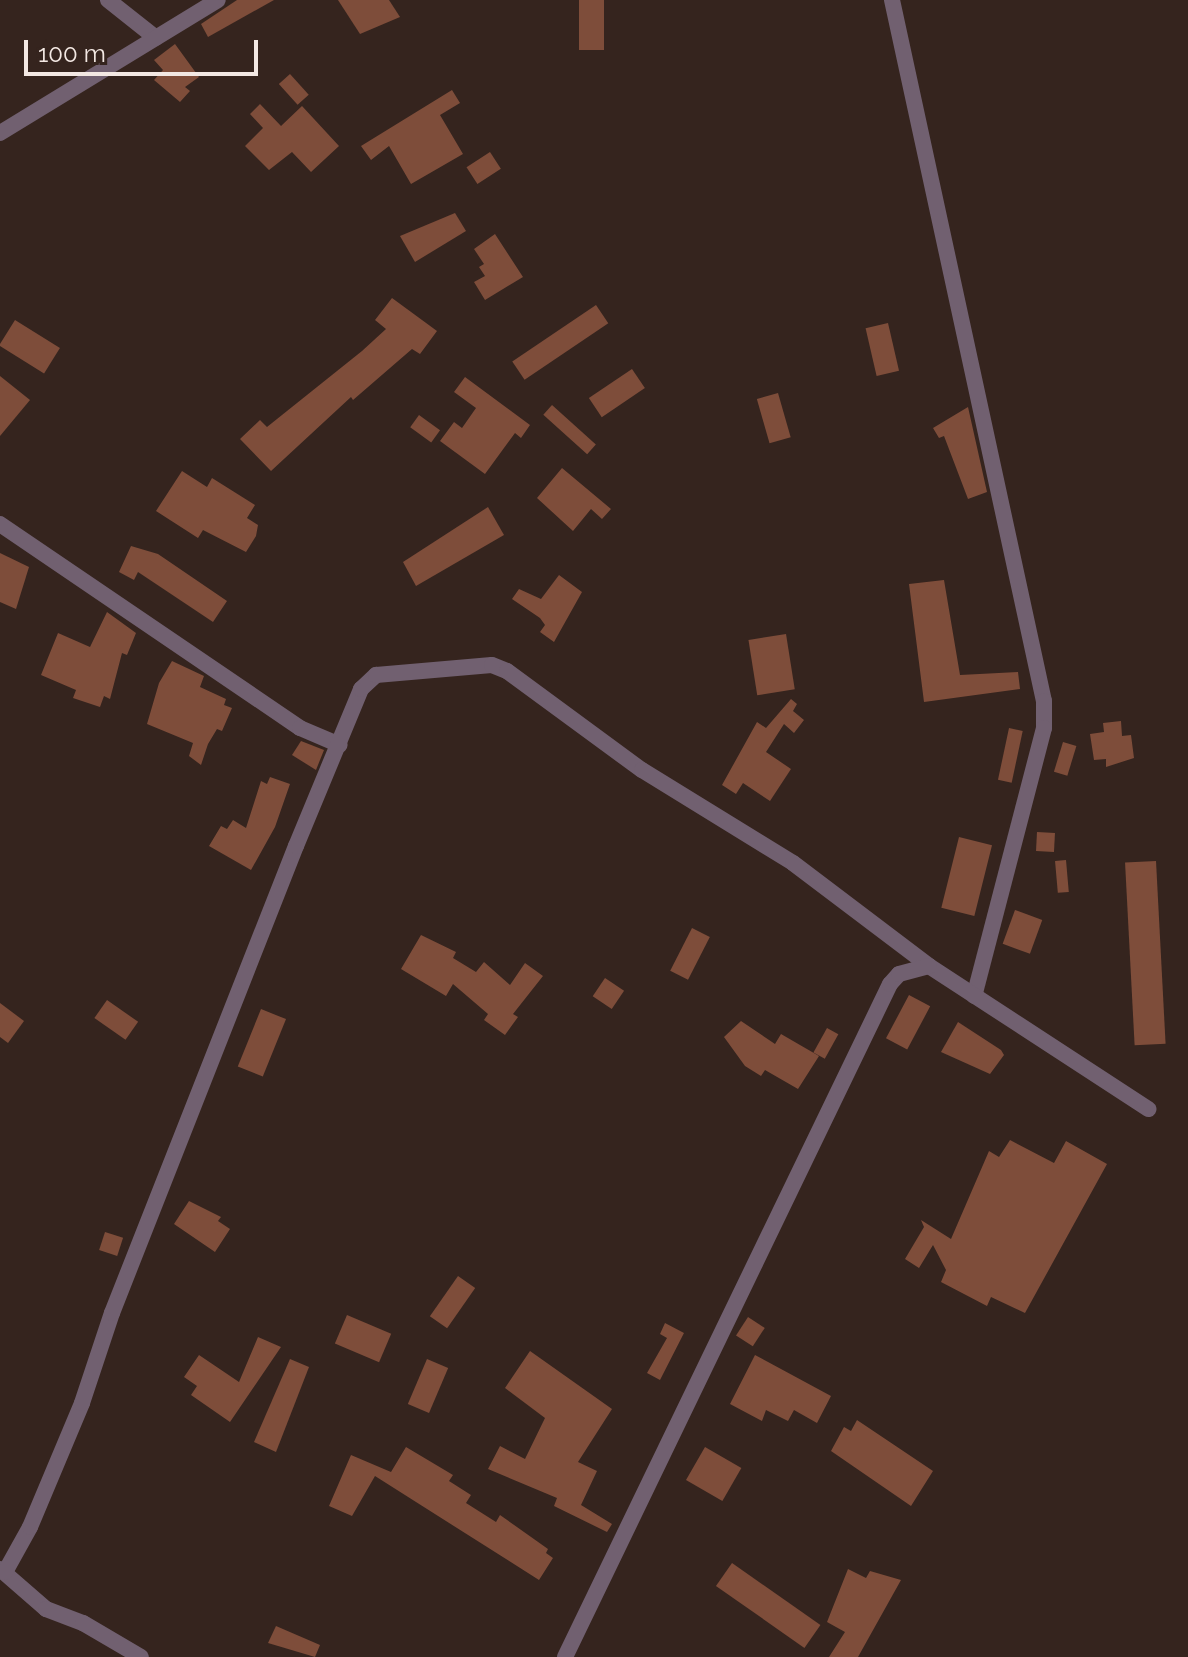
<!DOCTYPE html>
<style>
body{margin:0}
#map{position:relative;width:1188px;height:1657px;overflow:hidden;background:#35241e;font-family:Raleway,sans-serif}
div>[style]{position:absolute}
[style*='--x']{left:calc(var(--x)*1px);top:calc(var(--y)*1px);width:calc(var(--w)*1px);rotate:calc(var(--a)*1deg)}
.building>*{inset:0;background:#7e4d3a;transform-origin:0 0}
.minor>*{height:16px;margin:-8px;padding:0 8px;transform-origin:8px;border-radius:8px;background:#716070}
span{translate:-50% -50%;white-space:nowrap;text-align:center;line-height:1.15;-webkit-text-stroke:6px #35241e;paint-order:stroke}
.scale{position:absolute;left:24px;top:40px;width:234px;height:36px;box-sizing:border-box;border:4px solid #f3e8e3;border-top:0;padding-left:10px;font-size:24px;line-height:28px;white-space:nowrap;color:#f3e8e3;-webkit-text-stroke:6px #35241e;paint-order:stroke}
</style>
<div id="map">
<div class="building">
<i style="clip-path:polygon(237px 0,274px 0,208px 37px,201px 24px)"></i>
<i style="clip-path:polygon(338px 0,389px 0,400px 17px,360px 34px)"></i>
<i style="left:579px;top:0;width:25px;height:50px"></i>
<i style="clip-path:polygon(175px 44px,199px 77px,185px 87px,190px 91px,180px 102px,154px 80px,163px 70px,154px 60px)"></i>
<i style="left:290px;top:74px;width:28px;height:15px;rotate:48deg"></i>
<i style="clip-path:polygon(452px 90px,460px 103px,440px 115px,463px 154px,411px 184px,389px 146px,371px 160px,361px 146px)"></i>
<i style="clip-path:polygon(260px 104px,281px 126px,302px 106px,339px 146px,311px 172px,292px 152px,269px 170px,245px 146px,263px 128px,250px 114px)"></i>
<i style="left:490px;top:152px;width:20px;height:28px;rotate:57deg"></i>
<i style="clip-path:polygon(455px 213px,466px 231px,415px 262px,400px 236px)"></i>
<i style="clip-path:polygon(495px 234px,523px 277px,485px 300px,474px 282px,485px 276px,479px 267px,484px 264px,474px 249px)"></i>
<i style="clip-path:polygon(392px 298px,437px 331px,420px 354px,412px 349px,353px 400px,351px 397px,271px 471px,240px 439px,260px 420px,267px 427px,362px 351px,386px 329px,375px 320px)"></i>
<i style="left:596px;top:305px;width:22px;height:101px;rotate:56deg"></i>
<i style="left:15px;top:320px;width:53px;height:30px;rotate:32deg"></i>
<i style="left:888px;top:323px;width:49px;height:23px;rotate:77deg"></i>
<i style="left:632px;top:369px;width:23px;height:52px;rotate:56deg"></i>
<i style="clip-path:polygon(0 376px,30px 400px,0 436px)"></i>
<i style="clip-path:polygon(465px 377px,530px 425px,521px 438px,515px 433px,485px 474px,440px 441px,454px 422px,462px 428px,476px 408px,454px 392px)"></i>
<i style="left:778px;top:393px;width:46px;height:22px;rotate:74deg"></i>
<i style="left:552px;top:405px;width:59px;height:13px;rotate:42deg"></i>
<i style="clip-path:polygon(968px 407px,987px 492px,968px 499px,944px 436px,939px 438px,933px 428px)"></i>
<i style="left:419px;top:415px;width:26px;height:15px;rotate:36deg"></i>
<i style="clip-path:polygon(562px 468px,611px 509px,602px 519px,591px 509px,573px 531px,537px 498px)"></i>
<i style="clip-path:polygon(182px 471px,207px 487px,212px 478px,255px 505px,247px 518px,258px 525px,256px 536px,246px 552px,203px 530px,198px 538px,156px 511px)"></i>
<i style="clip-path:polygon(488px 507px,504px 535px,416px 586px,403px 562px)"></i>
<i style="clip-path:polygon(131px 546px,158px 554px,227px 601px,213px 622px,138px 572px,134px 580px,119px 572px)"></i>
<i style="clip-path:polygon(0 553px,29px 567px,16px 609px,0 602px)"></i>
<i style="clip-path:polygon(559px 575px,582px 592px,554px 642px,540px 632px,545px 625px,540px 618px,512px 599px,519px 589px,541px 599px)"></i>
<i style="clip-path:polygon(944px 580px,960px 675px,1018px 672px,1020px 689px,924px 702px,909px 584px)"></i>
<i style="clip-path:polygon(107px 612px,136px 633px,127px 655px,122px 653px,110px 699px,104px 696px,100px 707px,73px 698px,76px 690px,41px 675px,58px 633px,90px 647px)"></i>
<i style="left:786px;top:634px;width:56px;height:38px;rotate:81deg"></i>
<i style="clip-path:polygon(172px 661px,204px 676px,200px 687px,226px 699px,224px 705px,232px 708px,222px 731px,217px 729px,208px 744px,201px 765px,189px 756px,193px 743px,147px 724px,159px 683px)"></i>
<i style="clip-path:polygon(791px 699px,797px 704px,793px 711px,804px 720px,794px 733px,784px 724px,766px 752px,791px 769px,770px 801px,743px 783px,736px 794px,722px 785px,757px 722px,766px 728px)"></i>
<i style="clip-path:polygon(1121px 721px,1122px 736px,1131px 735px,1134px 758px,1106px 767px,1106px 759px,1094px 760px,1090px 734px,1104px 732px,1103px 723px)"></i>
<i style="left:1009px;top:728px;width:14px;height:53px;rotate:12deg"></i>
<i style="clip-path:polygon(301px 741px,324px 750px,316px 770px,292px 755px)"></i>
<i style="left:1063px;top:742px;width:14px;height:31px;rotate:17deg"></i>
<i style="clip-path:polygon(270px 777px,290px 784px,275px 827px,251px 870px,209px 846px,221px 826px,227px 829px,233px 820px,246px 828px,261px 781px,267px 784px)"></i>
<i style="left:1037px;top:832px;width:18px;height:19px;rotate:3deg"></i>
<i style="left:959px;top:837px;width:34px;height:73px;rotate:14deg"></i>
<i style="left:1066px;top:860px;width:32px;height:11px;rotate:85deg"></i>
<i style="left:1156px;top:861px;width:183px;height:31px;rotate:87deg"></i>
<i style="left:1015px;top:910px;width:29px;height:36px;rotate:20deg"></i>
<i style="left:692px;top:928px;width:20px;height:48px;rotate:27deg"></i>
<i style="clip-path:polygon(421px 935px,456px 952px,453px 958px,476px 972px,484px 962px,510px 985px,525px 963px,543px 976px,513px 1014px,518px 1017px,505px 1035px,484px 1020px,488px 1014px,453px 984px,446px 996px,401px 969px)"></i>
<i style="left:605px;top:978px;width:23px;height:22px;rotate:34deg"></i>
<i style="left:909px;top:995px;width:24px;height:49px;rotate:28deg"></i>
<i style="left:107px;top:1000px;width:38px;height:22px;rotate:35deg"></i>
<i style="clip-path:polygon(0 1003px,24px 1021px,8px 1043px,0 1037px)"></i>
<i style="left:261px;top:1009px;width:27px;height:62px;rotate:22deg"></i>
<i style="clip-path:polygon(741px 1021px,775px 1044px,781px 1034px,819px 1056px,798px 1089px,765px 1070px,761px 1076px,745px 1066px,724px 1037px)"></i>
<i style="clip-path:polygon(958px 1022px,1001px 1050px,1004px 1055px,990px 1074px,941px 1052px)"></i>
<i style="left:827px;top:1028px;width:13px;height:28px;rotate:29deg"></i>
<i style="clip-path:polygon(1010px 1140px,1054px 1163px,1066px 1141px,1107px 1164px,1025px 1313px,991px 1297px,987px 1306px,941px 1282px,946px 1270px,933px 1245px,919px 1268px,905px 1259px,924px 1227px,921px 1220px,951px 1239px,989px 1151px,999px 1157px)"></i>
<i style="clip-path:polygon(189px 1201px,221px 1217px,218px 1221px,230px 1229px,215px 1252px,174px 1224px)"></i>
<i style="left:105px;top:1232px;width:19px;height:19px;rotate:18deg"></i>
<i style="left:458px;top:1276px;width:21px;height:49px;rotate:35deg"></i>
<i style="left:347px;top:1315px;width:48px;height:31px;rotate:23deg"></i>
<i style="left:748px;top:1317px;width:20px;height:22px;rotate:33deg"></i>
<i style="clip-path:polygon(665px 1323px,684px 1333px,660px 1380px,647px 1373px,667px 1338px,660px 1334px)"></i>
<i style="clip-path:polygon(258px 1337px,281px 1347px,230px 1422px,191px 1395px,197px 1386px,184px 1377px,199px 1355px,239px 1382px)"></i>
<i style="clip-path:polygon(530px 1351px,612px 1409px,578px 1462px,597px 1471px,581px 1505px,612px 1524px,607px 1532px,554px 1506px,557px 1498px,488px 1469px,500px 1446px,525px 1459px,545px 1418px,505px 1388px)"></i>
<i style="clip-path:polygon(755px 1355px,831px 1396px,817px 1423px,794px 1410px,788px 1421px,766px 1410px,762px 1421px,730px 1404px)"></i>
<i style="clip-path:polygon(290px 1359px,309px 1367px,276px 1452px,254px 1442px)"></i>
<i style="left:427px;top:1359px;width:23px;height:49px;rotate:23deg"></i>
<i style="clip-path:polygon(857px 1420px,933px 1471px,911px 1506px,831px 1451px,844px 1427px,851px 1431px)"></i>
<i style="clip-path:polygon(406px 1447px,453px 1475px,449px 1481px,471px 1495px,466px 1503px,496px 1522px,500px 1515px,548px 1549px,546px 1553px,553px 1558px,539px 1580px,375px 1476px,352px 1516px,329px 1506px,351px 1455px,391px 1472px)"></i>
<i style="left:705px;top:1447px;width:42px;height:38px;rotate:30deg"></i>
<i style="left:732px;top:1563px;width:108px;height:28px;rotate:35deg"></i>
<i style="clip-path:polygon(848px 1569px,866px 1578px,870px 1571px,901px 1580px,858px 1657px,829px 1657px,845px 1632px,827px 1622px)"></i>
<i style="clip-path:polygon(276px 1626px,320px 1645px,315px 1657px,268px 1643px)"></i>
</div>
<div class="minor">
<i style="--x:108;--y:0;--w:61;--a:38.4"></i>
<i style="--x:892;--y:0;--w:717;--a:77.77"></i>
<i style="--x:1044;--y:701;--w:27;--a:90"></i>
<i style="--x:1044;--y:728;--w:277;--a:104.6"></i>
<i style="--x:0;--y:133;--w:255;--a:-31.4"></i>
<i style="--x:0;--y:524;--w:363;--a:34.2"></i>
<i style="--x:300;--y:728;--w:43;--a:23"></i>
<i style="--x:0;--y:1569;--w:61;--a:41"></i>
<i style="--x:46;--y:1609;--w:40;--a:21"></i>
<i style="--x:83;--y:1623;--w:67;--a:30.4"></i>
<i style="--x:5;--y:1572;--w:51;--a:-60.9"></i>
<i style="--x:30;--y:1527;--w:134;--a:-67.2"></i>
<i style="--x:82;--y:1403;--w:95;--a:-71.6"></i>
<i style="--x:112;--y:1313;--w:502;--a:-68.5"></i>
<i style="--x:296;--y:846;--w:170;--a:-67.5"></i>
<i style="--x:361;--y:689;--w:21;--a:-43"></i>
<i style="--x:376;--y:675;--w:116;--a:-4.9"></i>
<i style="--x:492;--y:665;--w:16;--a:22"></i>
<i style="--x:507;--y:671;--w:167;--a:36.3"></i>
<i style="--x:642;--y:770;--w:177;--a:31.6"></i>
<i style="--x:793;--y:863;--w:171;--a:37.1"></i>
<i style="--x:929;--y:966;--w:262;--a:33.1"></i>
<i style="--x:565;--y:1657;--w:747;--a:-64.22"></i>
<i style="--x:890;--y:984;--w:13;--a:-48"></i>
<i style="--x:899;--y:974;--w:31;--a:-15"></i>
</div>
<div class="scale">100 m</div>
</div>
